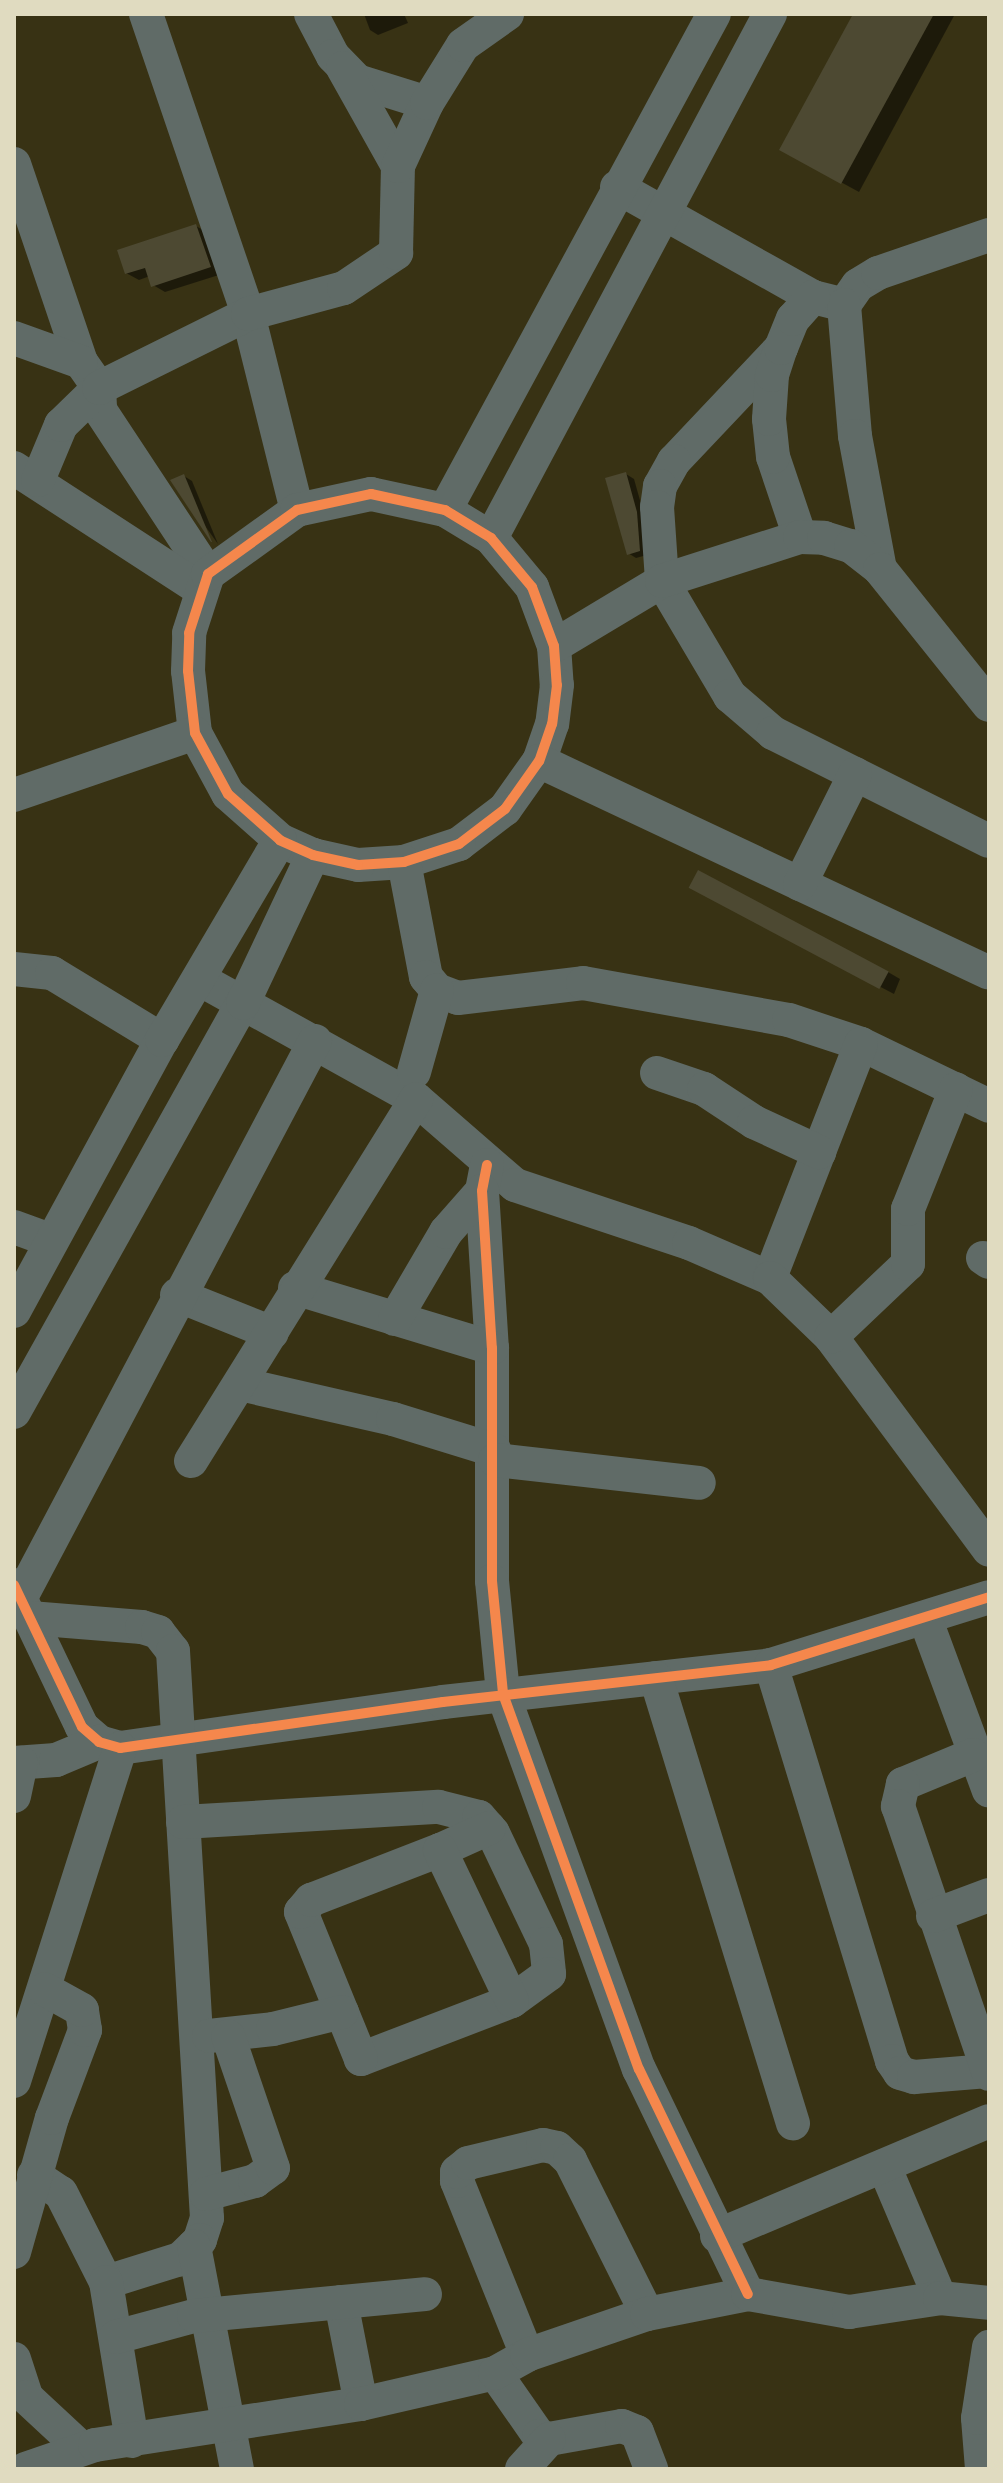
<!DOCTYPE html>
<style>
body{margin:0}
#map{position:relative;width:1003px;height:2483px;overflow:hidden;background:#383214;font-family:"Crimson Pro",serif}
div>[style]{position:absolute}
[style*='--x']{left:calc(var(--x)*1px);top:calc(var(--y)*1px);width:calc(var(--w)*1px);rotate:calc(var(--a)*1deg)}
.shadow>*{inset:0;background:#0007}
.building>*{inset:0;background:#4d4932;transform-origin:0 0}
.minor>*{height:34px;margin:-17px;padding:0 17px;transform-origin:17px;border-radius:17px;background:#606b67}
.cycleway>*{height:10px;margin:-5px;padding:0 5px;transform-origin:5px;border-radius:5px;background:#f5874c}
span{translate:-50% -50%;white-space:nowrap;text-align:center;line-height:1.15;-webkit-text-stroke:8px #28240f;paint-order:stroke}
.frame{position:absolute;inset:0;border:16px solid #e0dbc0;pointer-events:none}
</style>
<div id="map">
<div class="shadow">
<i style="clip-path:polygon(364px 14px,404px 14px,408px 23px,378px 35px,370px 30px)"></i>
<i style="clip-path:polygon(855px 14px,955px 14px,859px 192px,782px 150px)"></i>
<i style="clip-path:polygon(196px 226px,208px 233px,222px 274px,165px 292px,153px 285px,150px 276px,139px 280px,126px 273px)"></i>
<i style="clip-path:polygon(626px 474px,634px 479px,645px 518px,647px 555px,636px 558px,628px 553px)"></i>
<i style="clip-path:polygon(184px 476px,192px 481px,218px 544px,173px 481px)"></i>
<i style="clip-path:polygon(705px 895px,888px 972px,900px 979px,894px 994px)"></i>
</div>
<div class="building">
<i style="clip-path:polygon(853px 14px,934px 14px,841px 184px,779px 150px)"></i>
<i style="clip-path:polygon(196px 224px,211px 267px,151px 287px,145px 268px,125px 274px,117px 250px)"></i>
<i style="clip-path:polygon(626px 472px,637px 512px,640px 551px,627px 555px,605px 478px)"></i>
<i style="clip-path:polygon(184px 474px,212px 542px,211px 542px,170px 480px)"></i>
<i style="left:698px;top:870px;width:216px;height:20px;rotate:28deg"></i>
</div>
<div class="minor">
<i style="--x:146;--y:14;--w:317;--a:71.2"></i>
<i style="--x:248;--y:314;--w:202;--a:76"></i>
<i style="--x:311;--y:14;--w:47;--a:62.4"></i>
<i style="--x:333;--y:56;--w:35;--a:46"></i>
<i style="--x:357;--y:81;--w:73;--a:17.4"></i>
<i style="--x:343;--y:68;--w:112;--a:60.7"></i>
<i style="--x:14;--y:164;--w:209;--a:71.3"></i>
<i style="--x:81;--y:362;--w:32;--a:55"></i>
<i style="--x:99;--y:388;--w:22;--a:87"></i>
<i style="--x:100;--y:410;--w:196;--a:56.6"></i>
<i style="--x:617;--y:187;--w:225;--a:29.3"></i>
<i style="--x:813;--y:297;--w:32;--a:14"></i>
<i style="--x:844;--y:305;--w:24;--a:-55"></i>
<i style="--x:858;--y:285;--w:23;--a:-31"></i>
<i style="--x:878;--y:273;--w:117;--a:-18.9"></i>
<i style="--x:844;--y:305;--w:131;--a:85.2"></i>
<i style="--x:855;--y:436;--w:135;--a:79.4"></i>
<i style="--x:14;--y:338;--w:71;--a:19.7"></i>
<i style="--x:781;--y:348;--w:156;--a:133.4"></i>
<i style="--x:674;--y:461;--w:29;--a:119"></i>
<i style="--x:660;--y:486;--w:21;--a:98"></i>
<i style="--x:657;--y:507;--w:74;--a:86.1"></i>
<i style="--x:662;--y:581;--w:134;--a:59.4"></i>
<i style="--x:730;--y:696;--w:57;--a:40.7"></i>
<i style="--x:773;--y:733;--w:241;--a:26.6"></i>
<i style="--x:14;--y:468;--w:222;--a:33"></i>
<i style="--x:38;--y:480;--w:60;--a:-67.3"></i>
<i style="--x:61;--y:425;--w:53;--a:-44.2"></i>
<i style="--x:99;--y:388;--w:166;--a:-26.4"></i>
<i style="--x:248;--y:314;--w:99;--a:-15.2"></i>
<i style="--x:344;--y:288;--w:63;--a:-33.9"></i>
<i style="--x:396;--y:253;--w:87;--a:-88.7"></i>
<i style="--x:398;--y:166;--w:69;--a:-65.3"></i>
<i style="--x:427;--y:103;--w:68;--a:-58.2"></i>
<i style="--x:463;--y:45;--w:54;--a:-35.2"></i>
<i style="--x:371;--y:494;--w:76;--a:12.2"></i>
<i style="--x:445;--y:510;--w:54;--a:31.3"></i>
<i style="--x:491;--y:538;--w:64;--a:50.1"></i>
<i style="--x:532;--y:587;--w:63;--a:69.6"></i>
<i style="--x:554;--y:646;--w:39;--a:86"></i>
<i style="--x:557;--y:685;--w:39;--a:97"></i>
<i style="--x:552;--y:724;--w:39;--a:109"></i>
<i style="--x:539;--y:761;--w:59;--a:125.3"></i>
<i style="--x:505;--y:809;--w:58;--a:142.7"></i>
<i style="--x:459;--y:844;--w:58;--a:161.9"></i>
<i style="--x:404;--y:862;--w:46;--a:176.3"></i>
<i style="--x:358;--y:865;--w:46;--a:-167.5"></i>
<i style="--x:313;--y:855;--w:36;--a:-156"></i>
<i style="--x:280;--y:840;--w:69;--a:-138.5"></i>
<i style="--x:228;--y:794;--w:69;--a:-118.4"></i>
<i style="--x:195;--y:733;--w:62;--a:-96.4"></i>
<i style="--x:188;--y:671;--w:38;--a:-88"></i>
<i style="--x:189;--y:633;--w:62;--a:-72.1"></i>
<i style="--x:208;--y:574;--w:110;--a:-35.7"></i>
<i style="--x:297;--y:510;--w:76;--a:-12.2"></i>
<i style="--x:445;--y:510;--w:564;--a:-61.53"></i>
<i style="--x:800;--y:537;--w:84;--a:-108.6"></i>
<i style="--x:773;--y:457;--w:38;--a:-96"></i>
<i style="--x:769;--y:419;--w:44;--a:-86.1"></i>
<i style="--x:772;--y:375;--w:28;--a:-72"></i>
<i style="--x:781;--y:348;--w:31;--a:-68"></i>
<i style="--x:793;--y:319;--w:30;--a:-48"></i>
<i style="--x:491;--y:538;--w:594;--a:-61.97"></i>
<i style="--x:554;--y:646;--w:126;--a:-31"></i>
<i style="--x:662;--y:581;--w:145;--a:-17.7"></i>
<i style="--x:800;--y:537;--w:24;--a:2"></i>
<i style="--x:824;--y:538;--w:28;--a:17"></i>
<i style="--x:851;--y:546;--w:37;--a:38"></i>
<i style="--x:880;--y:569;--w:174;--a:51.3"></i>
<i style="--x:539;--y:761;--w:497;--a:25.2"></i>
<i style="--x:14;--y:795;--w:191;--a:-18.9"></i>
<i style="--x:404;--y:862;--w:117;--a:79.2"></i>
<i style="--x:426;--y:977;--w:17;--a:50"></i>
<i style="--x:437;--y:990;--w:22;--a:21"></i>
<i style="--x:458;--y:998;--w:126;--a:-6.8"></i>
<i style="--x:583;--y:983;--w:209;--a:10.2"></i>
<i style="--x:789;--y:1020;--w:76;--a:18.4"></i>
<i style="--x:861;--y:1044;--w:142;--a:25.8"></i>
<i style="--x:800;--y:884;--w:123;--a:-63.4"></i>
<i style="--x:14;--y:969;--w:38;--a:6"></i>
<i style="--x:52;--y:973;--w:129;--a:31.3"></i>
<i style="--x:201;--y:980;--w:246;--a:29"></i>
<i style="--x:416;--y:1099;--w:131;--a:41"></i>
<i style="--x:515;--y:1185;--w:183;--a:18.4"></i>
<i style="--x:689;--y:1243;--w:88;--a:23.4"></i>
<i style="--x:861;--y:1044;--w:251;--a:111.3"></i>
<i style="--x:770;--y:1278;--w:85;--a:44"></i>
<i style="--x:831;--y:1337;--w:265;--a:53.4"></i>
<i style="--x:414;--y:1072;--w:85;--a:-74.3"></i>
<i style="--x:657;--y:1073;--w:50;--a:18.8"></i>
<i style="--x:704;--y:1089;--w:60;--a:33.4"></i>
<i style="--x:754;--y:1122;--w:72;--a:24.8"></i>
<i style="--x:487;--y:1165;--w:26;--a:101"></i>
<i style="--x:482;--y:1191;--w:157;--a:86.4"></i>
<i style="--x:492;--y:1348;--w:233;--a:90"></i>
<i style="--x:492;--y:1581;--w:114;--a:84.4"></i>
<i style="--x:503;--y:1694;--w:399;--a:70.1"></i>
<i style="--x:639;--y:2069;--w:250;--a:64.2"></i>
<i style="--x:14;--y:1227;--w:38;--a:20"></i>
<i style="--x:983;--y:1258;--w:7;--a:34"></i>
<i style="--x:295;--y:1288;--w:206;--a:16.9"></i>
<i style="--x:177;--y:1295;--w:102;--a:21.8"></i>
<i style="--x:14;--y:1311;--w:309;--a:-61.4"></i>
<i style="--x:162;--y:1040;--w:232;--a:-59.5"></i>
<i style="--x:395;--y:1319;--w:101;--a:-59.6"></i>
<i style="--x:446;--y:1232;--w:55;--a:-48.7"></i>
<i style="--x:831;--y:1337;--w:106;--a:-43.5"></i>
<i style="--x:908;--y:1264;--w:55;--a:-90"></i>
<i style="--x:908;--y:1209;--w:129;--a:-68.2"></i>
<i style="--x:240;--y:1384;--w:157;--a:12.9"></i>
<i style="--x:393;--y:1419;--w:106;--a:17.1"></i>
<i style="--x:14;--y:1412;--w:469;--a:-60.8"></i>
<i style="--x:243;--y:1003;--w:164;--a:-64.7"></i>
<i style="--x:495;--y:1460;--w:205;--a:6.4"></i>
<i style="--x:191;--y:1461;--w:426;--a:-58.1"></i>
<i style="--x:14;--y:1585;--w:157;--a:64.4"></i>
<i style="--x:82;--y:1727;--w:23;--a:41"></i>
<i style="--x:99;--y:1742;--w:22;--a:16"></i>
<i style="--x:120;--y:1748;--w:326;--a:-8.1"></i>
<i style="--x:443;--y:1702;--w:330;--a:-6.4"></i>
<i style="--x:771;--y:1665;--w:228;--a:-17.3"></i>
<i style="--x:21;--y:1597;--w:629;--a:-62.13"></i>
<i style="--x:30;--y:1618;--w:112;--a:4.6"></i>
<i style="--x:142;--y:1627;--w:17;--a:17"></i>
<i style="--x:158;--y:1632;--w:24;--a:52"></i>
<i style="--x:173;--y:1651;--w:568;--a:86.57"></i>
<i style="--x:207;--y:2218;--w:23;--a:108"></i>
<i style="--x:200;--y:2240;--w:28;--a:136"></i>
<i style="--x:180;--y:2259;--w:77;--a:162.7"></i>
<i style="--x:925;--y:1618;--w:184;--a:69.7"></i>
<i style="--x:771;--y:1665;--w:414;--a:73"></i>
<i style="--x:892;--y:2061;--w:14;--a:56"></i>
<i style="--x:900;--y:2073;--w:15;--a:16"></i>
<i style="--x:914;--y:2077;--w:74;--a:-4.6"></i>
<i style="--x:656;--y:1678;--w:466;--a:72.9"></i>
<i style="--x:973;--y:1755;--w:76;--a:157.5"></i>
<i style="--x:903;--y:1784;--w:23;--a:103"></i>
<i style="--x:898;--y:1806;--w:283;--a:71.2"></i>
<i style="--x:14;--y:1763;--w:42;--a:-4.1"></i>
<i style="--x:56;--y:1760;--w:47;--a:-22.7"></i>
<i style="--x:14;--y:1796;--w:34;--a:-78"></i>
<i style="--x:183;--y:1822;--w:256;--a:-3.4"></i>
<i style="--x:439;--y:1807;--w:41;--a:14"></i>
<i style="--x:479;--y:1817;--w:21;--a:49"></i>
<i style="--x:493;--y:1833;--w:123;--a:64.5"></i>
<i style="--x:546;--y:1944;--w:30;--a:84"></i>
<i style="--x:549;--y:1974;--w:46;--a:143.9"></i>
<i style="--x:512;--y:2001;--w:162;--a:159"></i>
<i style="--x:361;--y:2059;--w:159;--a:-112.2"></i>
<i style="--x:301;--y:1912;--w:16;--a:-50"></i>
<i style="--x:311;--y:1900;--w:138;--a:-21.2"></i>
<i style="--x:489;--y:1828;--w:54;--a:155.8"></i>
<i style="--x:440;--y:1850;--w:167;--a:64.5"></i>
<i style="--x:933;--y:1916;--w:60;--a:-20.6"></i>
<i style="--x:209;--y:2036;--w:64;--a:-6.2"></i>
<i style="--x:273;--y:2029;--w:71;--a:-13.8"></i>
<i style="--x:14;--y:2081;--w:349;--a:-72.3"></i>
<i style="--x:884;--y:2166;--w:143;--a:67"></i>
<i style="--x:34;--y:2175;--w:32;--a:34"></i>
<i style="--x:61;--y:2193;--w:100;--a:63.2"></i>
<i style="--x:106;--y:2282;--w:161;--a:80.7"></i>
<i style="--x:206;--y:2194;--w:51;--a:-14.9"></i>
<i style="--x:255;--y:2181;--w:22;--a:-36"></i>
<i style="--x:273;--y:2168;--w:139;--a:-108.8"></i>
<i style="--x:717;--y:2236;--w:295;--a:-22.9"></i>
<i style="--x:194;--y:2246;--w:227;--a:79.1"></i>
<i style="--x:14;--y:2252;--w:139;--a:-74.2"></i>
<i style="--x:52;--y:2118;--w:94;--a:-69.4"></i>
<i style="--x:85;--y:2030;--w:20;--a:-99"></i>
<i style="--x:82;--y:2010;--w:43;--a:-151.1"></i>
<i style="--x:341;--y:2302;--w:104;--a:78.9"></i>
<i style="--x:116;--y:2337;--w:81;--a:-15.1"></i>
<i style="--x:194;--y:2316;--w:232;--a:-5.4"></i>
<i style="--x:527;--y:2355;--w:188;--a:-111.9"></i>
<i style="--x:457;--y:2181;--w:9;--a:-90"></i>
<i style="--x:457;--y:2172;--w:14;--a:-39"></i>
<i style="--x:468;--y:2163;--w:77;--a:-13.5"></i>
<i style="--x:543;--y:2145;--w:14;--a:12"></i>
<i style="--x:557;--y:2148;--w:18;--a:43"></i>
<i style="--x:570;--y:2160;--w:172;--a:63.4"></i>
<i style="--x:14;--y:2359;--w:40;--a:72"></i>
<i style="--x:26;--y:2397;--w:76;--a:42.9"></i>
<i style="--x:495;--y:2373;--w:77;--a:55.1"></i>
<i style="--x:539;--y:2436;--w:10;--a:17"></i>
<i style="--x:549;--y:2439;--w:74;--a:-10.1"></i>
<i style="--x:622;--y:2426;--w:16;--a:22"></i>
<i style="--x:637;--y:2432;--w:40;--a:69"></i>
<i style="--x:25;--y:2469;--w:74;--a:-18.9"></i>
<i style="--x:95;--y:2445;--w:269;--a:-8.8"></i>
<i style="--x:361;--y:2404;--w:138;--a:-13"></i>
<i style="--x:495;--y:2373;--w:37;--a:-29"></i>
<i style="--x:527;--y:2355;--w:127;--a:-18.9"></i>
<i style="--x:647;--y:2314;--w:103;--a:-11.2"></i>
<i style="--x:748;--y:2294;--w:103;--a:10.1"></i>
<i style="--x:849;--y:2312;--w:92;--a:-8.7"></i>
<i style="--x:940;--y:2298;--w:49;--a:5.8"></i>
<i style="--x:522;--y:2469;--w:40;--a:-48"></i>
<i style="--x:982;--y:2469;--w:51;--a:-94.5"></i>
<i style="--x:978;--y:2418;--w:72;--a:-81.2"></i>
</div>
<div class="cycleway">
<i style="--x:371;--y:494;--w:76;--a:12.2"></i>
<i style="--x:445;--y:510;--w:54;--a:31.3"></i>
<i style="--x:491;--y:538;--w:64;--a:50.1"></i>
<i style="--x:532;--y:587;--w:63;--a:69.6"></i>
<i style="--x:554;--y:646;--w:39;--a:86"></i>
<i style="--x:557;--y:685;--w:39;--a:97"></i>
<i style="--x:552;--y:724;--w:39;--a:109"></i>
<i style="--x:539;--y:761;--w:59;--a:125.3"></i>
<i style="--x:505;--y:809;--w:58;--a:142.7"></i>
<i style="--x:459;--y:844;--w:58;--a:161.9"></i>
<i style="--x:404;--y:862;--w:46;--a:176.3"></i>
<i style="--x:358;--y:865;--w:46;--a:-167.5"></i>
<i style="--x:313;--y:855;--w:36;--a:-156"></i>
<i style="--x:280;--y:840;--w:69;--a:-138.5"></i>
<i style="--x:228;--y:794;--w:69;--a:-118.4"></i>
<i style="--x:195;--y:733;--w:62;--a:-96.4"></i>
<i style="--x:188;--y:671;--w:38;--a:-88"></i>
<i style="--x:189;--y:633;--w:62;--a:-72.1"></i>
<i style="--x:208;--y:574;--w:110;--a:-35.7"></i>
<i style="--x:297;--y:510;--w:76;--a:-12.2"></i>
<i style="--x:487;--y:1165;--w:26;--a:101"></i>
<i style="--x:482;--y:1191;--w:157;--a:86.4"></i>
<i style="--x:492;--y:1348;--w:233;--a:90"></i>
<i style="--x:492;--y:1581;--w:114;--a:84.4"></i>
<i style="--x:503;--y:1694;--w:399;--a:70.1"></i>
<i style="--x:639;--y:2069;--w:250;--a:64.2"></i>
<i style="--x:14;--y:1585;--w:157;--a:64.4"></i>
<i style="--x:82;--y:1727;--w:23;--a:41"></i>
<i style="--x:99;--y:1742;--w:22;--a:16"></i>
<i style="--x:120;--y:1748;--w:326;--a:-8.1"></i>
<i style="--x:443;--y:1702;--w:330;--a:-6.4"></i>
<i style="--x:771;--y:1665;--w:228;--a:-17.3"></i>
</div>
<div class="frame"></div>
</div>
